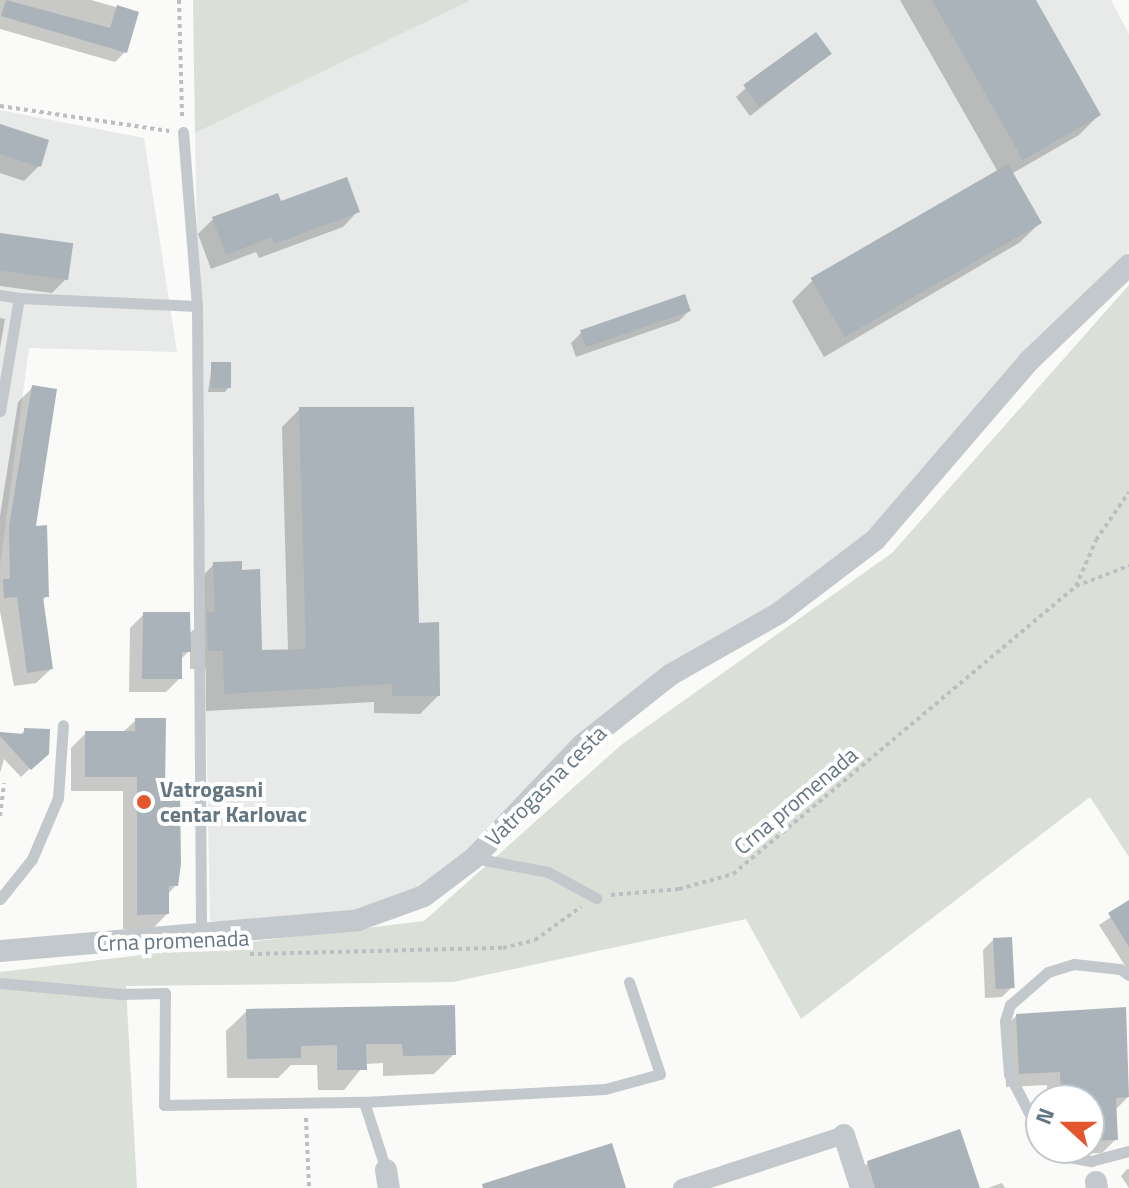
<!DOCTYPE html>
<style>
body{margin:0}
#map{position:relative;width:1129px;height:1188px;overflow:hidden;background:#fafaf8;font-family:"Titillium Web",sans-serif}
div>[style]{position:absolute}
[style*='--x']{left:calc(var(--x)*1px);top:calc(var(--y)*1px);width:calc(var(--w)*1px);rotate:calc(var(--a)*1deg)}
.built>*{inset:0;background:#e8e9e9}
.green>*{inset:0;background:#dadfd7}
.shadow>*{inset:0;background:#0003}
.building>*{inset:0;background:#aab3b9;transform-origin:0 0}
.path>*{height:4px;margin-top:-2px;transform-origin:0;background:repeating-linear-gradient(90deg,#bbbfc2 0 4px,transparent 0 8px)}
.service>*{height:11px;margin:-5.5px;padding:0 5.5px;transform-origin:5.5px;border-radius:5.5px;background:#c3c8cc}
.pedestrian>*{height:18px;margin:-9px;padding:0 9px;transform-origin:9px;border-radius:9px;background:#c3c8cc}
.minor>*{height:22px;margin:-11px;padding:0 11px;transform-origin:11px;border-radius:11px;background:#c3c8cc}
.dots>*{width:22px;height:22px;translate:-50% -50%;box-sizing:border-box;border:4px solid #fff;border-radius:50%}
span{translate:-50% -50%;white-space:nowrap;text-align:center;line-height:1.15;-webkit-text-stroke:8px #fff;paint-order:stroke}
.street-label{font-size:22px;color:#657683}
.poi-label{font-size:22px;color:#657683;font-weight:700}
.left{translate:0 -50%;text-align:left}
.north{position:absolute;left:1025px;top:1084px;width:80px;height:80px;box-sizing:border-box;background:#fff;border:2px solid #c1c8cd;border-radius:50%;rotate:291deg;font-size:22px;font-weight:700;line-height:32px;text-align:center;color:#657683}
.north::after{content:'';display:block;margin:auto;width:28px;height:36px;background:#e4572e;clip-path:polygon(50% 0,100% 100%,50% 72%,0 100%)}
</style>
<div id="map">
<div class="built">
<i style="clip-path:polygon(469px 0,1111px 0,1129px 34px,1129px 251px,1026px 355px,868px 538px,775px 607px,660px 674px,470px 854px,422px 890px,354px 915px,281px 922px,210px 921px,195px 133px)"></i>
<i style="clip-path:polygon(0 110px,144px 138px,177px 352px,29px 348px,0 566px)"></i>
</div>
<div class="green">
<i style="clip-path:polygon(193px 0,469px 0,469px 1px,195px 133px)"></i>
<i style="clip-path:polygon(1129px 285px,1129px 857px,1090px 797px,801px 1019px,746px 919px,453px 982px,126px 986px,137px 1188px,0 1188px,0 972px,424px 921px,621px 745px,892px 553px)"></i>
</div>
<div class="shadow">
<i style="clip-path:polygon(0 0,91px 0,137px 13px,125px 52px,115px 62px,0 29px)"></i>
<i style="clip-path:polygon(900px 0,1034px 0,1099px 115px,1079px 135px,1011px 174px,1040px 223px,1019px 243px,824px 357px,792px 301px,813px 280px,998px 172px)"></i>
<i style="clip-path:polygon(830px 54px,750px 116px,736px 97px,746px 88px)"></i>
<i style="clip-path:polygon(0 124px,47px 141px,39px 166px,24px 181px,0 173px)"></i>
<i style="clip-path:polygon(280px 204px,358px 211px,343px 227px,259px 258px,256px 252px,211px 269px,198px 234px,213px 219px)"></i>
<i style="clip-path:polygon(0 235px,67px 278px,52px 293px,0 286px)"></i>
<i style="clip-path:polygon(689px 311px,679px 321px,576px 357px,571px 343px,581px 333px)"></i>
<i style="clip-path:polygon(0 318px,5px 319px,0 348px)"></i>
<i style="clip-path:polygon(212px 365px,229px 387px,225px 392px,208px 392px)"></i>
<i style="clip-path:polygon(33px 387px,34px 528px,47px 596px,42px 601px,51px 669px,36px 683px,14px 686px,0 611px,0 516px,18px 402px)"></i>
<i style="clip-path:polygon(300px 409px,417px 625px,438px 696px,420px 714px,374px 713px,374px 702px,206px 711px,206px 669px,190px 669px,190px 650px,180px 660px,180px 678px,166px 692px,129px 692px,130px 628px,144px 614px,189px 634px,197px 626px,196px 583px,214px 564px,260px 652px,288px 651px,282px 427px)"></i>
<i style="clip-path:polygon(136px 720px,163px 794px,176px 885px,167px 895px,167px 914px,152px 929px,123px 929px,123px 791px,71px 791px,71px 748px,86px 733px,122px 733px)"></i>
<i style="clip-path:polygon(25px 730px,41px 758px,21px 777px,4px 759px,0 773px,0 734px,19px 736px)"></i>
<i style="clip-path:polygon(1129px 905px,1129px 972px,1099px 925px)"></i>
<i style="clip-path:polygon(993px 940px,1012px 987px,1002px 997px,985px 998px,983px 950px)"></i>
<i style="clip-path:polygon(247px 1011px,454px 1054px,434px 1074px,383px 1076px,383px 1063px,365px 1064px,344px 1090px,318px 1090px,317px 1065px,291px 1065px,278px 1078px,227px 1078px,226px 1031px)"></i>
<i style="clip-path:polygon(1018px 1014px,1128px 1097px,1115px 1110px,1116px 1139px,1102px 1153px,1050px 1155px,1049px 1148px,1089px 1148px,1089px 1100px,1047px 1100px,1047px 1085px,1006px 1087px,1004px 1028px)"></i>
<i style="clip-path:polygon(868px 1163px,977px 1188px,851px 1188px,850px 1181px)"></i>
<i style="clip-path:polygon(1127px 1169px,1129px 1169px,1129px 1188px,1121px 1176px)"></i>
<i style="clip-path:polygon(1002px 1183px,1005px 1188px,988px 1188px)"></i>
</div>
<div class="building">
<i style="clip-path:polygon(6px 0,110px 28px,117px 5px,139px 12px,127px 53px,1px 16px)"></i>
<i style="clip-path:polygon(932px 0,1036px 0,1101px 115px,1023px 160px)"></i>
<i style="left:816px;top:32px;width:27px;height:90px;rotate:54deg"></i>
<i style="clip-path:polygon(0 124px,49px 140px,41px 167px,0 154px)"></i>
<i style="left:1008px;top:164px;width:68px;height:228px;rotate:60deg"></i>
<i style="clip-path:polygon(347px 177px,360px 212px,274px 244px,272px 237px,226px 255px,212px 217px,278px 193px,281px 201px)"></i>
<i style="left:0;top:233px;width:74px;height:37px;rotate:8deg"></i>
<i style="left:685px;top:294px;width:18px;height:111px;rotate:71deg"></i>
<i style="left:231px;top:362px;width:26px;height:20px;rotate:90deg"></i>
<i style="clip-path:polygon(32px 385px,57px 389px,36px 526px,47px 525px,49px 597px,43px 597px,53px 669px,27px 673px,17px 597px,4px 598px,3px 579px,10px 579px,9px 526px)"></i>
<i style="clip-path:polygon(299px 407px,414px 407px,419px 623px,439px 622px,440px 696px,392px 696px,392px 684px,224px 694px,223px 651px,208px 651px,207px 612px,215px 612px,213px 562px,242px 561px,242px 570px,260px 569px,262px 650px,306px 649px)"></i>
<i style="clip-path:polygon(143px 612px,190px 612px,191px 652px,182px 652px,182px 679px,142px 679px)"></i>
<i style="clip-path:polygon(135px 718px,166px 718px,165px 792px,180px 792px,181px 864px,178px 886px,169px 886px,169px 914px,137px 915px,137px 777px,85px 777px,85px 731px,135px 731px)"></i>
<i style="clip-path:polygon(24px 728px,50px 729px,49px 754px,31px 770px,0 736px,0 732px,24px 734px)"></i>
<i style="clip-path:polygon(1129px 900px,1129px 947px,1108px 913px)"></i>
<i style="left:1012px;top:937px;width:51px;height:19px;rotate:87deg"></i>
<i style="clip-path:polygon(455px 1005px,456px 1055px,403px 1056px,402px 1044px,366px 1044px,367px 1070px,337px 1070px,337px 1045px,301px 1046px,301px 1058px,247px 1059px,246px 1009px)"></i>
<i style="clip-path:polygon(1126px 1007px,1129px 1097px,1116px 1098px,1118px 1140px,1089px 1141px,1089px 1100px,1061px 1100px,1060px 1072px,1019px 1074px,1016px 1014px)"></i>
<i style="clip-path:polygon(960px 1129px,980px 1188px,875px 1188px,867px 1161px)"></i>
<i style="clip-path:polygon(612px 1143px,626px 1188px,483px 1188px,482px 1184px)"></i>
</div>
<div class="path">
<i style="--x:179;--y:0;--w:118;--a:88.5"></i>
<i style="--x:0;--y:106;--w:171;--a:8.4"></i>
<i style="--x:1076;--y:586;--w:57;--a:-20.7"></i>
<i style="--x:0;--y:816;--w:33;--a:-83"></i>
<i style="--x:611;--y:895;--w:68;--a:-5"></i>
<i style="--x:679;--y:889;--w:56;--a:-15.5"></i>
<i style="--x:733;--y:874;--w:448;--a:-40"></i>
<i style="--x:1076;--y:586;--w:50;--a:-66.5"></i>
<i style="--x:1096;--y:540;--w:58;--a:-55.5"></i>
<i style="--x:250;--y:954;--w:253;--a:-1.4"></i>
<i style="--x:503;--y:948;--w:33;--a:-14"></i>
<i style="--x:535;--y:940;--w:57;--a:-35.7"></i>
<i style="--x:306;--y:1118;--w:70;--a:87.5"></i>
</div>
<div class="service">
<i style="--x:183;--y:132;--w:175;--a:85.4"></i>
<i style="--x:197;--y:306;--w:624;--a:89.63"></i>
<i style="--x:0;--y:295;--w:19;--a:9"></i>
<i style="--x:0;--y:411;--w:115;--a:-80.5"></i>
<i style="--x:19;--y:298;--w:178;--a:2.6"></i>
<i style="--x:474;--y:858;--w:75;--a:10.7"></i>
<i style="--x:548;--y:872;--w:55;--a:28.4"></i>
<i style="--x:0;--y:899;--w:51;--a:-51.3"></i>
<i style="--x:32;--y:859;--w:66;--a:-66.9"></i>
<i style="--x:58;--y:798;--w:73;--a:-86.1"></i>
<i style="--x:0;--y:983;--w:122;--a:5.2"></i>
<i style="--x:122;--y:994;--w:43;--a:-1.3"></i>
<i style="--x:165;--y:993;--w:112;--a:90.5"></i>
<i style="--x:164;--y:1105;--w:200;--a:-0.9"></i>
<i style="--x:1041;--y:1136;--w:70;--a:-117.3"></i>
<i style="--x:1009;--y:1074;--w:53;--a:-94.3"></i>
<i style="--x:1005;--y:1021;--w:17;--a:-73"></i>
<i style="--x:1010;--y:1005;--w:50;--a:-41"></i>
<i style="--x:1048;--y:972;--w:27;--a:-17"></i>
<i style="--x:1074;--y:964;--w:46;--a:6.2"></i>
<i style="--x:1120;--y:969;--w:11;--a:34"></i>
<i style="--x:1052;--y:1148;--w:10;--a:45"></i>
<i style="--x:1059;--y:1155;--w:33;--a:11"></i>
<i style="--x:1091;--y:1161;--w:39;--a:-15"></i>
<i style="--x:386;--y:1170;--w:71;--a:-107.9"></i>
<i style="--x:364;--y:1102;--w:241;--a:-3.1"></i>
<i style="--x:605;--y:1089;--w:57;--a:-15.3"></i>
<i style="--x:660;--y:1074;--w:97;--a:-108.6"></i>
</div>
<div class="pedestrian">
<i style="--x:682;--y:1188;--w:170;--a:-18.1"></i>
</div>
<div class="minor">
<i style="--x:0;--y:951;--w:359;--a:-4.9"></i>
<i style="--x:358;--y:920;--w:70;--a:-20"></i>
<i style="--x:424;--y:896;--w:63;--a:-37.2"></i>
<i style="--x:474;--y:858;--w:158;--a:-46.3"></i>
<i style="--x:583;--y:744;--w:111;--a:-38.4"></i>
<i style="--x:670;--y:675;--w:125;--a:-29.6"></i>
<i style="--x:779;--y:613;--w:121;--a:-37.2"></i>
<i style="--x:875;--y:540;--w:236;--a:-49.3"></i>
<i style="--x:1029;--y:361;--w:139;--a:-43.8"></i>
<i style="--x:844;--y:1135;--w:56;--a:72.2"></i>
<i style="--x:386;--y:1170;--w:18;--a:81"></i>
<i style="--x:1096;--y:1182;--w:6;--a:81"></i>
</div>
<div class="dots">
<i style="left:144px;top:802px;background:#e4572e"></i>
</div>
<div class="street-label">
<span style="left:546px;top:786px;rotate:-45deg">Vatrogasna cesta</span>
<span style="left:796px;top:801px;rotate:-40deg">Crna promenada</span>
<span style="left:173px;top:941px;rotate:-2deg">Crna promenada</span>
</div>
<div class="poi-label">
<span class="left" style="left:160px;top:802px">Vatrogasni<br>centar Karlovac</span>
</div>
<div class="north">N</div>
</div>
